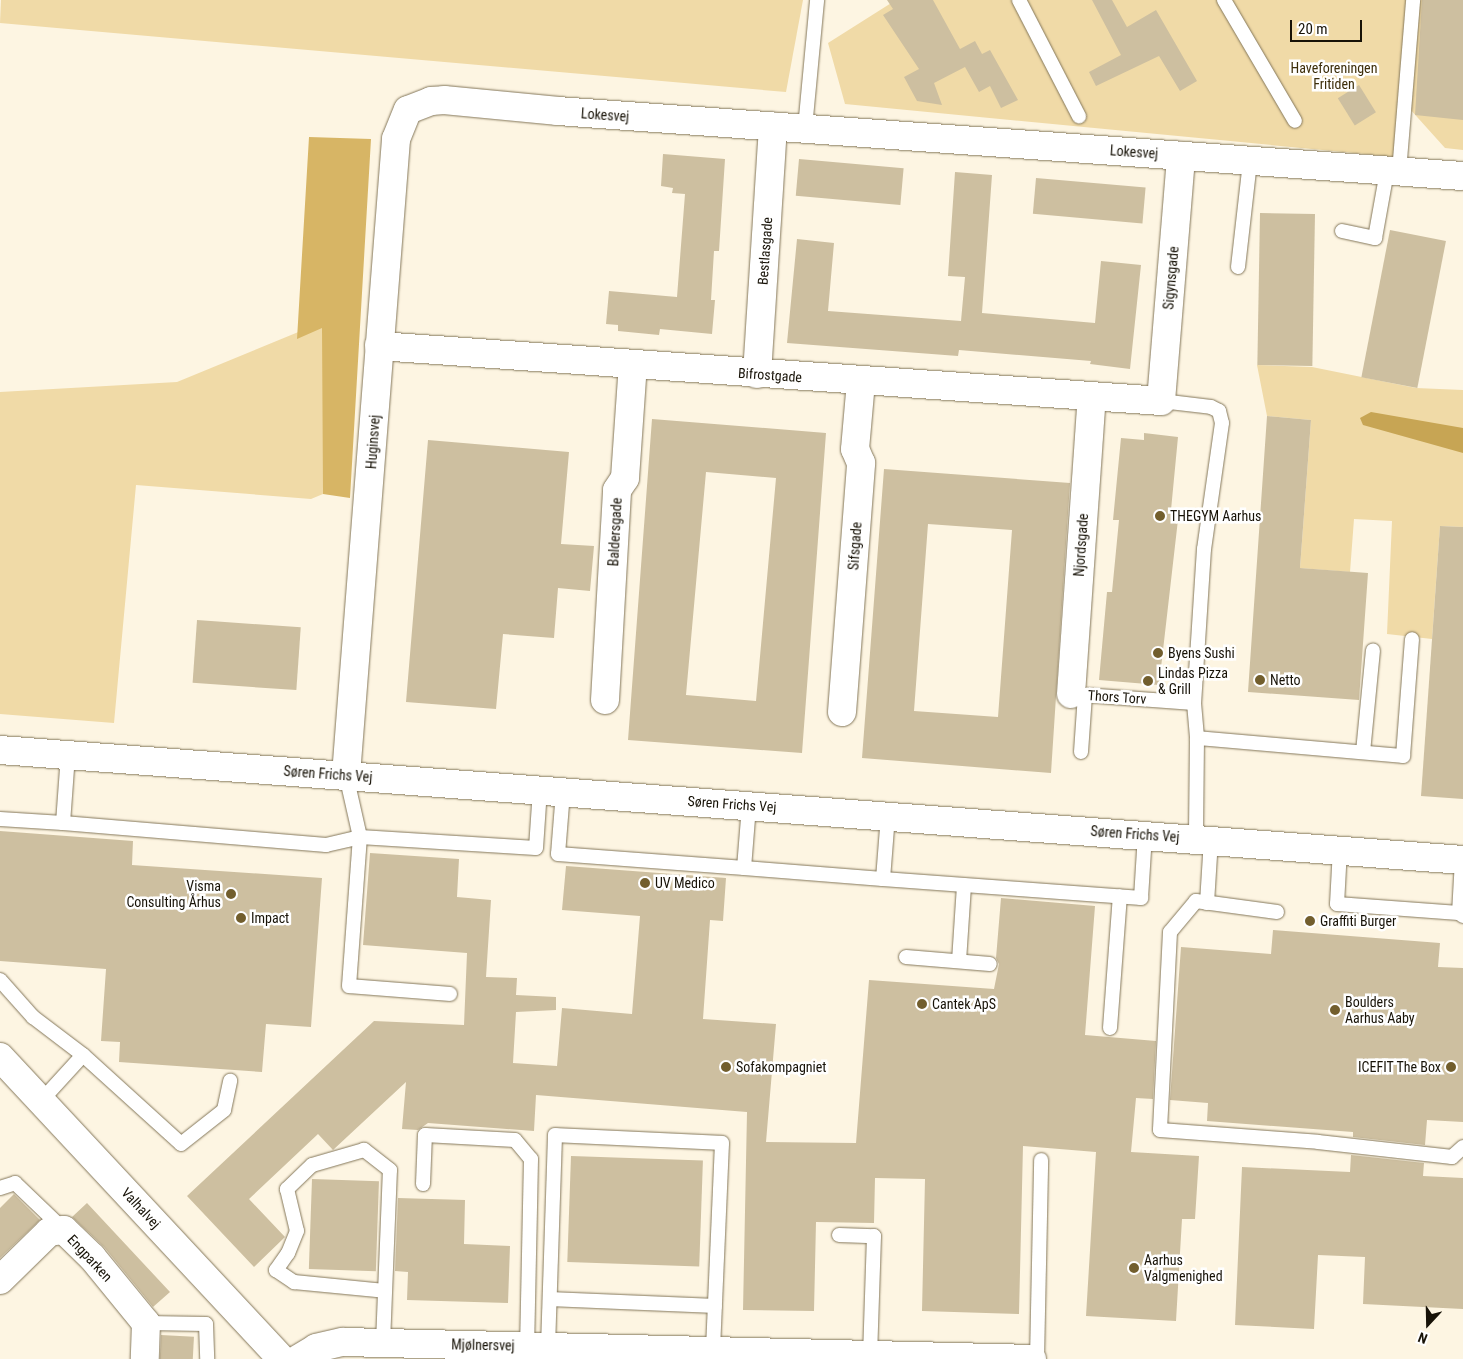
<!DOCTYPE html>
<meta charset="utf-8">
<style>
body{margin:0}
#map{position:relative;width:1463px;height:1359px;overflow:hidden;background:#fdf5e2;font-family:"Roboto Condensed",sans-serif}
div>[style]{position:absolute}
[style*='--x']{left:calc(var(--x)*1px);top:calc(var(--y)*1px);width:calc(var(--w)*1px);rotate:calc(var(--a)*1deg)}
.green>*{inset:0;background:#f0daa7}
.forest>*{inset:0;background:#d7b565}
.water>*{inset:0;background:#c7a554}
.building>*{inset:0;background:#cdbfa0;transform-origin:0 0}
.roads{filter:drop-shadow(0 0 1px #84775a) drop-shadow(0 0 1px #84775a)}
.lane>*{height:14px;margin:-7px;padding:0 7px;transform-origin:7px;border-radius:7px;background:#fff}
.street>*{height:28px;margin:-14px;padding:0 14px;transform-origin:14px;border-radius:14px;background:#fff}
.secondary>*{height:28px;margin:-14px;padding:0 14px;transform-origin:14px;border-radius:14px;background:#fff}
.dots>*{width:14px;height:14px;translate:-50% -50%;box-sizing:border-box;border:2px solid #fff;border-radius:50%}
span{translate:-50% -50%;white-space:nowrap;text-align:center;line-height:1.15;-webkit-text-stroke:5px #fff;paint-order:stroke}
.park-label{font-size:14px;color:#3d2e0a}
.street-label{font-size:14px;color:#171207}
.poi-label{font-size:14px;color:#171207}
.left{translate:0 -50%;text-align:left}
.right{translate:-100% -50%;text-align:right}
.north{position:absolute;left:1403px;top:1299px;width:50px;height:50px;-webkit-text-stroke:4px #fff;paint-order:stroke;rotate:201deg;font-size:14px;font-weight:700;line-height:20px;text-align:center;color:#171207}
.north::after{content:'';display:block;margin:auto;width:18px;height:22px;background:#171207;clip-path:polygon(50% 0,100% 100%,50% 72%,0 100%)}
.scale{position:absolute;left:1290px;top:20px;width:72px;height:22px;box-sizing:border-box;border:2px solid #171207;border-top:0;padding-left:6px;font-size:15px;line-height:18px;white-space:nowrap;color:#171207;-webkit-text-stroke:4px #fff;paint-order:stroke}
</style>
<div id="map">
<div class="green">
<i style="clip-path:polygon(1px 0,803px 0,786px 92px,0 23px)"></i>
<i style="clip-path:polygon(896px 0,1463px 0,1463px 150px,1445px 148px,1409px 108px,1406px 158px,845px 104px,828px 43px)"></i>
<i style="clip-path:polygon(330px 319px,323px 494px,311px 499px,136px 485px,114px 723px,0 714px,0 392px,177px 382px)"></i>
<i style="clip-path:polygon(1257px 365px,1312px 367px,1416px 388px,1463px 390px,1463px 527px,1440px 526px,1432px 639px,1387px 634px,1392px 521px,1354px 519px,1350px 572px,1300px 568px,1311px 420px,1267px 416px)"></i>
</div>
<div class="forest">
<i style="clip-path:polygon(309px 137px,371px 139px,350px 498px,323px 494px,322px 328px,297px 339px)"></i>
</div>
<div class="water">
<i style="clip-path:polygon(1371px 412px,1463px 428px,1463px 453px,1363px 425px,1360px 418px)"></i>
</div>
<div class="building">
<i style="clip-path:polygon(887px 0,933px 0,960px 49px,975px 41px,982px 54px,990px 50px,1018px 100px,1001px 108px,990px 86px,979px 92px,965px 67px,934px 83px,942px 105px,917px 101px,904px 77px,919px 69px,883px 15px,893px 9px)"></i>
<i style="clip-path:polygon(1092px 0,1112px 0,1127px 27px,1156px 10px,1197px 81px,1180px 91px,1159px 56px,1096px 86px,1089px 72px,1121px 55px)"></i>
<i style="clip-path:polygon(1422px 0,1463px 0,1463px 120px,1415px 115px)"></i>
<i style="left:1359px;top:85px;width:32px;height:25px;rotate:58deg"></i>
<i style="clip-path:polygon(663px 154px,725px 159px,719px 251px,714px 251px,711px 300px,715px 300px,712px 334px,660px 329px,659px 335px,618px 331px,618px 325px,606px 324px,609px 291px,677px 297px,685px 194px,672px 193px,673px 188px,661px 186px)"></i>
<i style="left:799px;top:159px;width:105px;height:37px;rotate:5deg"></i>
<i style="clip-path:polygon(955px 172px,992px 175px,982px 313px,1095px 323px,1101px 261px,1141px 265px,1130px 369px,1090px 364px,1091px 361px,959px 350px,958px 356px,787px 343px,797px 239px,834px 243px,828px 311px,961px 321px,965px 277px,948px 276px)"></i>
<i style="left:1036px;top:178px;width:110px;height:36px;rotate:5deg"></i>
<i style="left:1260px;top:213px;width:55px;height:152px;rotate:1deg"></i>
<i style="left:1390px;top:230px;width:57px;height:150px;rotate:11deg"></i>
<i style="clip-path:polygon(1267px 416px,1311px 420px,1300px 568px,1368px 573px,1359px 700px,1248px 692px)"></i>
<i style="clip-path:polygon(evenodd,652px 419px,826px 433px,802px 753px,628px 740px,652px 419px,706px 472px,776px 478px,756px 701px,686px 695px,706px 472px)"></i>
<i style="clip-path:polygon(1144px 433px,1178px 437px,1171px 510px,1179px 511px,1159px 685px,1099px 680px,1107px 592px,1112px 592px,1119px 520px,1113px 520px,1121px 438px,1144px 440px)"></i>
<i style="clip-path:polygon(428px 440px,569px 452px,561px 544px,594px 546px,590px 591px,558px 588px,554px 638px,503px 634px,496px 709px,406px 702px)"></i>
<i style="clip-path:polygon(evenodd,884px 469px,1070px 483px,1051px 773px,862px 758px,884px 469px,928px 524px,1012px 530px,998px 717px,914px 711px,928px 524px)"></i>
<i style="clip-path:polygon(1440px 526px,1463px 527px,1463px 799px,1421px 796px)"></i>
<i style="left:197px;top:620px;width:104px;height:63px;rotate:4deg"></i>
<i style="clip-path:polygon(0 831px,133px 841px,132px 865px,322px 878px,311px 1027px,266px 1024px,262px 1072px,119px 1062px,120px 1042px,101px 1041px,106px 969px,0 961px)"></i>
<i style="clip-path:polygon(370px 853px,459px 859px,457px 897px,491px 900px,486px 977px,517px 978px,516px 995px,556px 997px,556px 1010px,516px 1012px,513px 1063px,557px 1066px,562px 1008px,632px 1014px,640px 916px,562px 910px,566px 866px,726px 878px,723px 921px,710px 920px,703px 1019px,776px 1024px,766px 1142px,856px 1143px,869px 980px,994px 989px,999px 964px,996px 958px,1001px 898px,1095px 906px,1085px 1035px,1156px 1041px,1153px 1099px,1136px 1098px,1131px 1152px,1199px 1156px,1195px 1219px,1182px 1219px,1176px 1321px,1086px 1316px,1096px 1152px,1023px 1146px,1019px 1314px,922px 1311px,925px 1179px,875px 1178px,874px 1223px,816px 1222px,814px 1311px,743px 1310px,747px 1112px,536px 1095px,534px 1131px,428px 1123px,418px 1130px,402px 1129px,406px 1082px,333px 1150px,318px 1134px,249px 1199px,285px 1237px,254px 1267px,187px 1196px,374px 1021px,464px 1025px,467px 953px,363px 945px)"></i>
<i style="clip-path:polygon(1273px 930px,1440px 943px,1438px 967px,1463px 968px,1463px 1122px,1427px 1120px,1425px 1145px,1353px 1137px,1353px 1132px,1207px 1121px,1208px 1103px,1170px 1100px,1181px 947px,1271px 954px)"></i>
<i style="clip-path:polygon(1351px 1155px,1424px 1163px,1423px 1176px,1463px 1178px,1463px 1309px,1363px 1304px,1365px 1257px,1318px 1255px,1314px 1329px,1235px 1325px,1242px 1167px,1350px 1172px)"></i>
<i style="left:571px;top:1156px;width:132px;height:106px;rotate:2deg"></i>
<i style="left:312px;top:1179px;width:67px;height:90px;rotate:2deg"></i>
<i style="clip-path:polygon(14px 1194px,40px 1220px,0 1258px,0 1208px)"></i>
<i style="clip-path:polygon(398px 1198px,465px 1200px,464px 1244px,510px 1246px,508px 1303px,407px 1300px,408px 1272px,395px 1271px)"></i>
<i style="clip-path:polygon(87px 1203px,170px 1292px,153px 1307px,104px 1247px,72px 1217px)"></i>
<i style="left:161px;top:1335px;width:33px;height:24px;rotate:3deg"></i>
</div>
<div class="roads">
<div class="lane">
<i style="--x:1019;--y:0;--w:131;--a:62.7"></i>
<i style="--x:1224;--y:0;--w:140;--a:59.6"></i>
<i style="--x:805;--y:128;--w:129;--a:-84.6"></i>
<i style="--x:1399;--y:172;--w:173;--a:-85.3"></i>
<i style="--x:1342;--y:231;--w:34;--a:12"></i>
<i style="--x:1375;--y:238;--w:68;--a:-79.8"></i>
<i style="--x:1238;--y:267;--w:106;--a:-83.5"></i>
<i style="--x:1161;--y:401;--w:50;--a:6.8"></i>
<i style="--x:1211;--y:407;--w:9;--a:27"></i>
<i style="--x:1219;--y:411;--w:12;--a:76"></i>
<i style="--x:1222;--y:423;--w:127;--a:98.1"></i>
<i style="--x:1204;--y:549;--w:154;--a:93.7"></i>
<i style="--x:1194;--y:703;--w:35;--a:85"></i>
<i style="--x:1197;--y:738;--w:101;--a:90.6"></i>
<i style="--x:1071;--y:694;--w:123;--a:4.2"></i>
<i style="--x:1197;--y:738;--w:207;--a:5"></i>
<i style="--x:1403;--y:756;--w:117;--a:-85.6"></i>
<i style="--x:1081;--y:752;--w:57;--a:-86"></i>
<i style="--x:1363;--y:752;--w:102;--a:-84.4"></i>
<i style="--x:563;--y:792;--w:62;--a:94.6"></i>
<i style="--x:558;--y:854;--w:187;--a:4.3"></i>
<i style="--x:749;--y:806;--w:62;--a:94.6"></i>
<i style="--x:744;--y:868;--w:139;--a:4.5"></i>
<i style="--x:883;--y:879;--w:63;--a:-85.5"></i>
<i style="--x:0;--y:819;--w:63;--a:3.6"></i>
<i style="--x:63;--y:823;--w:68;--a:-85.8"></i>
<i style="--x:63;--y:823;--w:264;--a:4.8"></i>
<i style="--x:326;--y:845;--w:35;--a:-13"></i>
<i style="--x:360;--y:837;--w:64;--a:-102.7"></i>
<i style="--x:1340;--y:849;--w:55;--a:93.1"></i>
<i style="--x:1337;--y:904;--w:122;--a:4.2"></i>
<i style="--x:1462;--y:860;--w:53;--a:93.2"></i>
<i style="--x:1459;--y:913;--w:5;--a:37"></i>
<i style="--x:883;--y:879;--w:259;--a:4.2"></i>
<i style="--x:1141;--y:898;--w:63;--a:-86.4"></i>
<i style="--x:1207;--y:903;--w:63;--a:-86.4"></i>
<i style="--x:1277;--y:912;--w:82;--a:-172.3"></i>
<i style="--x:1196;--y:901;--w:40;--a:130"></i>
<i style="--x:1170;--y:932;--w:198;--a:92.9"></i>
<i style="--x:1160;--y:1130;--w:158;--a:4.3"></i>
<i style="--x:1318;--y:1142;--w:135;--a:6.4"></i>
<i style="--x:1452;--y:1157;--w:15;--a:-42"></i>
<i style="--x:906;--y:957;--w:84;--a:4.8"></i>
<i style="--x:959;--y:961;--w:76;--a:-86.2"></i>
<i style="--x:0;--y:980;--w:50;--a:48.3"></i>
<i style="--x:33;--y:1017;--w:63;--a:37.2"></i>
<i style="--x:83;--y:1055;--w:132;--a:42.2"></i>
<i style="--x:181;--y:1144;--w:55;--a:-38.3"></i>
<i style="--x:224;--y:1110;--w:30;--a:-78"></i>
<i style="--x:450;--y:994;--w:101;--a:-175.5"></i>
<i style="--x:349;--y:986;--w:149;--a:-85.8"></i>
<i style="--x:360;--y:837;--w:176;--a:3.6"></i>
<i style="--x:536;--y:848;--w:58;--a:-86.1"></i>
<i style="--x:1110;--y:1028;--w:132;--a:-85.7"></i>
<i style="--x:41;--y:1101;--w:62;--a:-47.6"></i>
<i style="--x:423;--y:1184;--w:49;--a:-87.7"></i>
<i style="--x:425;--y:1135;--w:90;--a:3.2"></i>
<i style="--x:515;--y:1140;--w:25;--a:50"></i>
<i style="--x:531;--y:1159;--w:187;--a:91.2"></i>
<i style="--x:0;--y:1188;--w:16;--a:-18"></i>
<i style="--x:15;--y:1183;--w:68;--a:43.8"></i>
<i style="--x:839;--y:1235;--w:35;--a:2"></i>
<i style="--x:874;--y:1236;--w:118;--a:91.9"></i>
<i style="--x:550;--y:1299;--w:165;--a:2.4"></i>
<i style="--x:146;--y:1323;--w:60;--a:1"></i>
<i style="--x:206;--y:1324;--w:35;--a:88"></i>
<i style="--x:383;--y:1343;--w:173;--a:-87.7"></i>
<i style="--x:390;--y:1170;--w:33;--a:-142"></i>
<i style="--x:364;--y:1150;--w:54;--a:163.9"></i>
<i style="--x:312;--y:1165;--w:35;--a:136"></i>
<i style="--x:287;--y:1189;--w:43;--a:76.6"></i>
<i style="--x:297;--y:1231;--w:24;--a:112"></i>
<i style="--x:288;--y:1253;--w:21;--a:125"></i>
<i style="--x:276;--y:1270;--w:22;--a:34"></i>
<i style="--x:294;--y:1282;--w:91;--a:5.6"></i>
<i style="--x:548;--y:1347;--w:212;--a:-88.1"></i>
<i style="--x:555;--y:1135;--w:167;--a:2.7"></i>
<i style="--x:722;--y:1143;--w:208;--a:92.5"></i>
<i style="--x:1037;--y:1359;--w:199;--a:-88.8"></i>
</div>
<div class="street">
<i style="--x:379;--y:346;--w:784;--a:4.02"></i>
<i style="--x:1161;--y:401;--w:246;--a:-85.3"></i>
<i style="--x:757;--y:374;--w:248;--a:-86.3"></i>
<i style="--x:1071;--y:694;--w:298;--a:-86"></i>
<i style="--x:605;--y:700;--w:210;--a:-86.7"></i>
<i style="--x:617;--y:490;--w:14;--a:-56"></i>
<i style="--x:625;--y:478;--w:113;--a:-86"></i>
<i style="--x:842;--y:712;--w:250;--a:-85.6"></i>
<i style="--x:861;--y:463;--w:15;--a:-113"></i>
<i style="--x:855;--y:449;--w:67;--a:-84.9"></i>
<i style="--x:346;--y:775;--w:638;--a:-85.5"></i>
<i style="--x:396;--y:139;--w:31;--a:-68"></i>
<i style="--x:408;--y:110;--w:25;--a:-21"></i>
<i style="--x:431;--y:101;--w:13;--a:-4"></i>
<i style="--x:444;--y:100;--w:115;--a:5.5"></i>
<i style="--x:558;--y:111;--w:907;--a:4.11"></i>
<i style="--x:0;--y:1057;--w:413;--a:47"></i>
<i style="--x:0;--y:1280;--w:69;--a:-44.4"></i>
<i style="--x:49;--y:1232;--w:15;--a:-8"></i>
<i style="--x:64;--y:1230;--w:39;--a:44"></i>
<i style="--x:92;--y:1257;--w:85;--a:50.7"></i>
<i style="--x:146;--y:1323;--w:36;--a:92"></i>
<i style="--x:298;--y:1359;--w:21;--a:-31"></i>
<i style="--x:316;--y:1348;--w:28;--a:-13"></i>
<i style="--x:343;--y:1342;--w:689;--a:1.41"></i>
</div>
<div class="secondary">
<i style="--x:0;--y:750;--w:1467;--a:4.3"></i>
</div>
</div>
<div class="dots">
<i style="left:1160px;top:516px;background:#725e2d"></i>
<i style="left:1158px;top:653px;background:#725e2d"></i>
<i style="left:1260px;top:680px;background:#725e2d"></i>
<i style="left:1148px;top:681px;background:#725e2d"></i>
<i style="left:645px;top:883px;background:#725e2d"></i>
<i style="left:231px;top:894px;background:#725e2d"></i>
<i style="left:241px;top:918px;background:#725e2d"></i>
<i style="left:1310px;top:921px;background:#725e2d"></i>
<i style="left:922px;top:1004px;background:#725e2d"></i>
<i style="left:1335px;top:1010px;background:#725e2d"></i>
<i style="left:726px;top:1067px;background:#725e2d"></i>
<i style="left:1451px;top:1067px;background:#725e2d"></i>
<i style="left:1134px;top:1268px;background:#725e2d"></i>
</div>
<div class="park-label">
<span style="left:1334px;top:76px">Haveforeningen<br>Fritiden</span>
</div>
<div class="street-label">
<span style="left:605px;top:115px;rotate:4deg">Lokesvej</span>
<span style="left:1134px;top:152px;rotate:4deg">Lokesvej</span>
<span style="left:765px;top:251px;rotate:-86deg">Bestlasgade</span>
<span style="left:1171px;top:278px;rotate:-85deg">Sigynsgade</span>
<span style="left:770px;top:375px;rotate:4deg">Bifrostgade</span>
<span style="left:373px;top:442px;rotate:-86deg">Huginsvej</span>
<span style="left:615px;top:532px;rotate:-87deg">Baldersgade</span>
<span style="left:1081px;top:545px;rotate:-86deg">Njordsgade</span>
<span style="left:855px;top:546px;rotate:-86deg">Sifsgade</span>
<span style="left:1117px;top:697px;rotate:4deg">Thors Torv</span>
<span style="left:328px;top:774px;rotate:4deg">Søren Frichs Vej</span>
<span style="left:732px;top:804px;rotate:4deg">Søren Frichs Vej</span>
<span style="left:1135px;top:834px;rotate:4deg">Søren Frichs Vej</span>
<span style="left:141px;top:1208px;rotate:47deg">Valhalvej</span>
<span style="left:90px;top:1258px;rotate:47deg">Engparken</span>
<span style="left:483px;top:1345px;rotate:1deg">Mjølnersvej</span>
</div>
<div class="poi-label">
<span class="left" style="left:1170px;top:516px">THEGYM Aarhus</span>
<span class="left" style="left:1168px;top:653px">Byens Sushi</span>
<span class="left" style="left:1158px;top:681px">Lindas Pizza<br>&amp; Grill</span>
<span class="left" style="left:1270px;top:680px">Netto</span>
<span class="left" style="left:655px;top:883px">UV Medico</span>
<span class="right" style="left:221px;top:894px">Visma<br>Consulting Århus</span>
<span class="left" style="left:251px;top:918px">Impact</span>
<span class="left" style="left:1320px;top:921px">Graffiti Burger</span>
<span class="left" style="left:1345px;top:1010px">Boulders<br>Aarhus Aaby</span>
<span class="left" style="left:932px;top:1004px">Cantek ApS</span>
<span class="left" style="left:736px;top:1067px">Sofakompagniet</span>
<span class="right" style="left:1441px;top:1067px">ICEFIT The Box</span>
<span class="left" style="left:1144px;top:1268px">Aarhus<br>Valgmenighed</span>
</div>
<div class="north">N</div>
<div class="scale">20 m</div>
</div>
